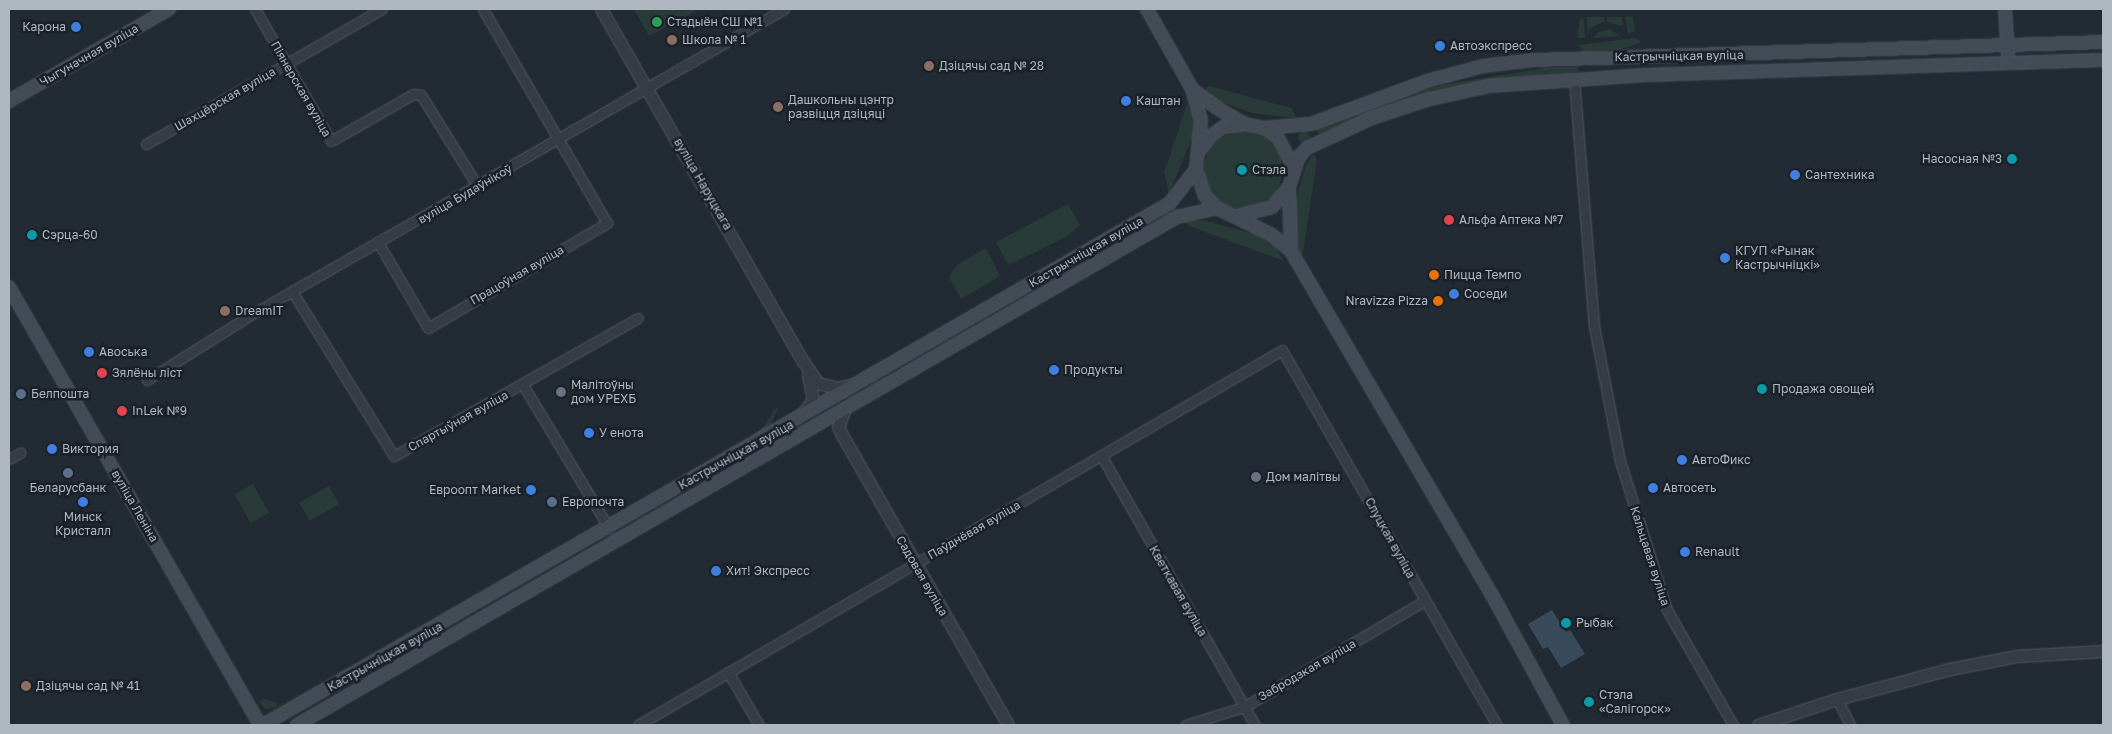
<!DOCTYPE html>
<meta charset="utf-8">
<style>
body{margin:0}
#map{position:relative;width:2112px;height:734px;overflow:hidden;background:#222b33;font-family:"Golos Text",sans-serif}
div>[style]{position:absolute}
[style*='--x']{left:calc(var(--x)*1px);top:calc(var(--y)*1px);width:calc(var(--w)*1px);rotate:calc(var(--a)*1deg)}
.green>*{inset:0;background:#293b39;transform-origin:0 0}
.round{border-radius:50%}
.water>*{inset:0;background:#394a5a}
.roads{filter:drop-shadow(0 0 1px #525a61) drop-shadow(0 0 1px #525a61)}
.minor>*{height:9px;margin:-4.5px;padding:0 4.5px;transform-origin:4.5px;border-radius:4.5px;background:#353c44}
.tertiary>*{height:11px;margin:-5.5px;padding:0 5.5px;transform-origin:5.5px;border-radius:5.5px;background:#353c44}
.secondary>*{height:12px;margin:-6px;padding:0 6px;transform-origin:6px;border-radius:6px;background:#434c56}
.dots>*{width:14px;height:14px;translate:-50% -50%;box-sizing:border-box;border:2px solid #1a2128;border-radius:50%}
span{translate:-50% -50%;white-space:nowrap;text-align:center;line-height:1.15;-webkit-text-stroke:5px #1a2128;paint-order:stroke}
.poi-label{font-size:12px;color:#afb7c0}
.left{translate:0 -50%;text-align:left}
.right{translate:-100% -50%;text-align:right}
.street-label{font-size:12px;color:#afb7c0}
.frame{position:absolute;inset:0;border:10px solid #afb7c0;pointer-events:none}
</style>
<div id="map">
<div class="green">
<i style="clip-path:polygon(634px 9px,699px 9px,649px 36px)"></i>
<i style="clip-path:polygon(1629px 16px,1633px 17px,1635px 31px,1628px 34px,1625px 17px)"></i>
<i style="clip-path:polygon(1587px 17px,1604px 17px,1605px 21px,1587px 30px)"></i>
<i style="clip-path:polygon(1607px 17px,1622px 17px,1623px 26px,1607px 22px)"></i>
<i style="clip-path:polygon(1580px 18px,1584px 19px,1585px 38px,1577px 38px)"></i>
<i style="clip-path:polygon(1610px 29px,1620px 36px,1593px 38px,1599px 32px)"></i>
<i style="clip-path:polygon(1637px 38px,1641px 43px,1620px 49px,1584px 51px,1578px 45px)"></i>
<i style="clip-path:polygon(1552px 67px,1578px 67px,1578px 72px,1503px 79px,1388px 106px,1319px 134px,1316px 129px,1398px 97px,1447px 84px)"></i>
<i style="clip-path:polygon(1209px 86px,1291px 108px,1297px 118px,1253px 113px,1212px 99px,1205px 88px)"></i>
<i style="clip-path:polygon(1187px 104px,1193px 114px,1193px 136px,1169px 193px,1164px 173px)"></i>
<i class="round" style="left:1204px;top:131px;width:78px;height:78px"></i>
<i class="round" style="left:1298px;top:131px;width:12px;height:12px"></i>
<i style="clip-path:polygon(1314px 154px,1317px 160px,1303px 253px,1300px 256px,1294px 217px,1295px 203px,1306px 165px)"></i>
<i style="clip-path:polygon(1068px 204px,1080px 225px,1066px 237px,1008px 265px,996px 242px)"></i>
<i style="clip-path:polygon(1203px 220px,1258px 235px,1275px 246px,1284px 261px,1189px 226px,1185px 221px)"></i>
<i style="clip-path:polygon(986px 248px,1000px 276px,961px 299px,949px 277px,957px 265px)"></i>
<i style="clip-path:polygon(779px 407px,770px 426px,753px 436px,764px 426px,775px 409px)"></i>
<i style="left:253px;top:484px;width:33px;height:21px;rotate:61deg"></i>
<i style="left:329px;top:486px;width:21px;height:34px;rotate:61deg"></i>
<i style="clip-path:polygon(264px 699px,275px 702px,278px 707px,265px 709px,259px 701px)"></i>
</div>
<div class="water">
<i style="clip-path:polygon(1552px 610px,1566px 632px,1570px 630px,1585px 654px,1561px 668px,1548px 647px,1543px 649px,1528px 624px)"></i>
</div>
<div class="roads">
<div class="minor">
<i style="--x:255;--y:9;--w:152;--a:60.1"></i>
<i style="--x:331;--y:141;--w:95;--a:-29.8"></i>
<i style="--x:413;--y:94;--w:8;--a:7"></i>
<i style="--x:421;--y:95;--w:108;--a:58.2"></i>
<i style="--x:1574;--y:79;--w:248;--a:85.4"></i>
<i style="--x:1594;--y:326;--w:137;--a:79.1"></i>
<i style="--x:1620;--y:461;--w:156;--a:72.5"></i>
<i style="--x:1667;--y:610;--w:133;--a:60.1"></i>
<i style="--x:146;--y:144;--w:272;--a:-29.8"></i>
<i style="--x:379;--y:244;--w:97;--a:59.7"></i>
<i style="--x:428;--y:328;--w:208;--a:-30.4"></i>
<i style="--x:607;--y:223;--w:247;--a:-120.1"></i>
<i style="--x:292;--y:291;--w:194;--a:58.3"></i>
<i style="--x:394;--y:456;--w:280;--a:-29.5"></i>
<i style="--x:147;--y:380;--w:126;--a:-32.1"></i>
<i style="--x:254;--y:313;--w:611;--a:-29.84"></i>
<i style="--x:523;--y:385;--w:167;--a:59"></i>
<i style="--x:1102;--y:457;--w:309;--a:60.3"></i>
<i style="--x:9;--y:459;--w:13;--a:-29"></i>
<i style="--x:728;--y:672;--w:61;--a:59.7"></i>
<i style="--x:1837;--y:699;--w:29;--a:63"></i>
<i style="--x:638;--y:725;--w:745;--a:-30.21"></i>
<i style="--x:1282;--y:350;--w:432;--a:60.2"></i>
<i style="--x:1185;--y:725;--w:62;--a:-17"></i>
<i style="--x:1244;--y:707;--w:209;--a:-30.5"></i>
</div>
<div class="tertiary">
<i style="--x:601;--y:9;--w:406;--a:60.2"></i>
<i style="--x:803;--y:361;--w:27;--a:56"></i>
<i style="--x:818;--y:383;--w:20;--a:15"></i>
<i style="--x:837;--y:388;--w:13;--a:-13"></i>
<i style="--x:845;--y:408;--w:20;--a:110"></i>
<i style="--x:838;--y:427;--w:9;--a:63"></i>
<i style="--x:842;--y:435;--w:334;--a:60.2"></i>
<i style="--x:802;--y:414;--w:18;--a:-52"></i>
<i style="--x:813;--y:400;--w:26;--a:-101"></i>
<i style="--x:1758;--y:725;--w:83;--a:-18.2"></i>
<i style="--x:1837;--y:699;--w:117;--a:-14.9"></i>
<i style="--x:1950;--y:669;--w:67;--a:-11.1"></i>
<i style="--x:2016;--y:656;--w:87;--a:-3.3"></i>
</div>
<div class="secondary">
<i style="--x:1147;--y:9;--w:92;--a:60.6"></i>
<i style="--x:1192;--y:89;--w:32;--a:74"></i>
<i style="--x:1201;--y:120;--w:49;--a:95.8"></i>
<i style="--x:1196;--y:169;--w:28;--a:72"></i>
<i style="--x:1205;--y:196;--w:17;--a:45"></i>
<i style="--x:1217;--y:208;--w:61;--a:26.1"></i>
<i style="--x:1272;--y:235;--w:25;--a:40"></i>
<i style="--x:2005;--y:9;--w:45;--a:86.2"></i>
<i style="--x:1192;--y:89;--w:31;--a:37"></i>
<i style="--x:1217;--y:108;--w:32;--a:30"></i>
<i style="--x:1245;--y:124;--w:19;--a:12"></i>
<i style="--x:1264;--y:128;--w:17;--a:36"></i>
<i style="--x:1278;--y:138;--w:34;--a:62"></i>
<i style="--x:9;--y:101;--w:185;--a:-29.9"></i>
<i style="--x:1264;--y:128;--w:47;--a:-4.9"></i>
<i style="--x:1311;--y:124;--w:124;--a:-20.3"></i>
<i style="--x:1427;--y:81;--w:58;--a:-15"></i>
<i style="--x:1483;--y:66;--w:51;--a:-6.7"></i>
<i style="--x:1534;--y:60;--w:569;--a:-1.81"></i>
<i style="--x:1200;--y:150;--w:18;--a:-52"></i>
<i style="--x:1211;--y:136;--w:15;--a:-37"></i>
<i style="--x:1223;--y:127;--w:22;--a:-8"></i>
<i style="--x:1237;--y:216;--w:36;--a:-14"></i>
<i style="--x:1272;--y:207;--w:26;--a:-50"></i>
<i style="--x:9;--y:287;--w:505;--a:60.18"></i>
<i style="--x:263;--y:725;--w:1046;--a:-29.92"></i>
<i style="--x:1170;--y:203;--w:43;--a:-52.6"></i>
<i style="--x:297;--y:725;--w:1016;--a:-30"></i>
<i style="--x:1177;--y:217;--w:41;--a:-12.7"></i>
<i style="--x:1563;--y:725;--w:148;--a:-118.6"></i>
<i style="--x:1492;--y:595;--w:398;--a:-120.3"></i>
<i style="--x:1291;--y:251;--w:64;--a:-91.8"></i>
<i style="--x:1289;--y:187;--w:32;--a:-72"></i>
<i style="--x:1299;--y:157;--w:12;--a:-48"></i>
<i style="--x:1307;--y:148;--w:72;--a:-24.8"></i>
<i style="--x:1372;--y:118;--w:57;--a:-18.4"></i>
<i style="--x:1426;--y:100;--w:65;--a:-12.5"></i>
<i style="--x:1489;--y:86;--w:157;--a:-4"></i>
<i style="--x:1646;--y:75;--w:457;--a:-1.9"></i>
</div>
</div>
<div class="dots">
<i style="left:657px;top:22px;background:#2e9e5b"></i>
<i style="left:76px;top:27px;background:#3f7fe0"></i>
<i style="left:672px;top:40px;background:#8d6e63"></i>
<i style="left:1440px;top:46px;background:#3f7fe0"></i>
<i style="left:929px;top:66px;background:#8d6e63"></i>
<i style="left:1126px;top:101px;background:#3f7fe0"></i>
<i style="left:778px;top:107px;background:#8d6e63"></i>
<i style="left:2012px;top:159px;background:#0f9aa8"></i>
<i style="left:1242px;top:170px;background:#0f9aa8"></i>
<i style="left:1795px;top:175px;background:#3f7fe0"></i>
<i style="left:1449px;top:220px;background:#e0444e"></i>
<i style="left:32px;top:235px;background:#0f9aa8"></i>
<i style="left:1725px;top:258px;background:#3f7fe0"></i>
<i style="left:1434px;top:275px;background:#e8710a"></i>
<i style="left:1454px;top:294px;background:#3f7fe0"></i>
<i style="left:1438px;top:301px;background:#e8710a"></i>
<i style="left:225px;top:311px;background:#8d6e63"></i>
<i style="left:89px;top:352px;background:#3f7fe0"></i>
<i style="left:1054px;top:370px;background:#3f7fe0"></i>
<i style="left:102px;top:373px;background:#e0444e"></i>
<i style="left:1762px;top:389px;background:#0f9aa8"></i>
<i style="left:561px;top:392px;background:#6b7280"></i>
<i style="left:21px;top:394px;background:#5c6f8a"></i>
<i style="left:122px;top:411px;background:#e0444e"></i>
<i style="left:589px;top:433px;background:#3f7fe0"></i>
<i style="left:52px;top:449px;background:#3f7fe0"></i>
<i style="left:1682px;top:460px;background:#3f7fe0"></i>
<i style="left:68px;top:473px;background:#5c6f8a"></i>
<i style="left:1256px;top:477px;background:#6b7280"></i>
<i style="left:1653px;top:488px;background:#3f7fe0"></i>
<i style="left:531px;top:490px;background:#3f7fe0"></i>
<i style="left:83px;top:502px;background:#3f7fe0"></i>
<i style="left:552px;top:502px;background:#5c6f8a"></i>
<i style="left:1685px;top:552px;background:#3f7fe0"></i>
<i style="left:716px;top:571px;background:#3f7fe0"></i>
<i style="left:1566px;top:623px;background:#0f9aa8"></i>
<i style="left:26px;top:686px;background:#8d6e63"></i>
<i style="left:1589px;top:702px;background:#0f9aa8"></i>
</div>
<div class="poi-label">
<span class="left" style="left:667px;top:22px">Стадыён СШ №1</span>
<span class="right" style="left:66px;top:27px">Карона</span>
<span class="left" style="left:682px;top:40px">Школа № 1</span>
<span class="left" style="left:1450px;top:46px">Автоэкспресс</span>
<span class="left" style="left:939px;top:66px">Дзіцячы сад № 28</span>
<span class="left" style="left:788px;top:107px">Дашкольны цэнтр<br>развіцця дзіцяці</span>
<span class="left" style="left:1136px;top:101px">Каштан</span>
<span class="right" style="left:2002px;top:159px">Насосная №3</span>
<span class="left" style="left:1252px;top:170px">Стэла</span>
<span class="left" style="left:1805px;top:175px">Сантехника</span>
<span class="left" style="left:1459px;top:220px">Альфа Аптека №7</span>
<span class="left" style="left:42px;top:235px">Сэрца-60</span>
<span class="left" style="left:1735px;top:258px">КГУП «Рынак<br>Кастрычніцкі»</span>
<span class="left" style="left:1444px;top:275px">Пицца Темпо</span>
<span class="left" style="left:1464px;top:294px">Соседи</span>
<span class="right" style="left:1428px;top:301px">Nravizza Pizza</span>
<span class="left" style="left:235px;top:311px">DreamIT</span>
<span class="left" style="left:99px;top:352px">Авоська</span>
<span class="left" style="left:1064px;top:370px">Продукты</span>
<span class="left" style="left:112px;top:373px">Зялёны ліст</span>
<span class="left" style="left:571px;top:392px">Малітоўны<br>дом УРЕХБ</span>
<span class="left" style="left:1772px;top:389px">Продажа овощей</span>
<span class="left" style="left:31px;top:394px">Белпошта</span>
<span class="left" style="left:132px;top:411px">InLek №9</span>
<span class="left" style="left:599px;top:433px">У енота</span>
<span class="left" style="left:62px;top:449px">Виктория</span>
<span class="left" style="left:1692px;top:460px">АвтоФикс</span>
<span class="left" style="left:1266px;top:477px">Дом малітвы</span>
<span style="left:68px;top:488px">Беларусбанк</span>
<span class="left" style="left:1663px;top:488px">Автосеть</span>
<span class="right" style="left:521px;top:490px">Евроопт Market</span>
<span class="left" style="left:562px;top:502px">Европочта</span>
<span style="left:83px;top:524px">Минск<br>Кристалл</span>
<span class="left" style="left:1695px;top:552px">Renault</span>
<span class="left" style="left:726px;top:571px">Хит! Экспресс</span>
<span class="left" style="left:1576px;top:623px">Рыбак</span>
<span class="left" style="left:36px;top:686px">Дзіцячы сад № 41</span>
<span class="left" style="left:1599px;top:702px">Стэла<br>«Салігорск»</span>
</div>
<div class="street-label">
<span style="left:89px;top:55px;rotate:-30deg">Чыгуначная вуліца</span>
<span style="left:1679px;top:56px;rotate:-1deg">Кастрычніцкая вуліца</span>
<span style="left:301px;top:89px;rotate:60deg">Піянерская вуліца</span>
<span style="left:225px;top:99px;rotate:-30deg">Шахцёрская вуліца</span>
<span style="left:703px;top:184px;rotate:60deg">вуліца Наруцкага</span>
<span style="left:465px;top:194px;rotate:-30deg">вуліца Будаўнікоў</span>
<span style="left:1086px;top:252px;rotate:-30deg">Кастрычніцкая вуліца</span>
<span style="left:517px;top:275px;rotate:-30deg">Працоўная вуліца</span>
<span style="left:458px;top:421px;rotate:-29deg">Спартыўная вуліца</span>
<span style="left:736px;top:455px;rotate:-29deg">Кастрычніцкая вуліца</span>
<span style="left:135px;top:506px;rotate:60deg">вуліца Леніна</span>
<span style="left:974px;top:530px;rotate:-30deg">Паўднёвая вуліца</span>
<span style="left:1390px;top:538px;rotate:61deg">Слуцкая вуліца</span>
<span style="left:1650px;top:556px;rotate:72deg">Кальцавая вуліца</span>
<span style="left:922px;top:576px;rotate:60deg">Садовая вуліца</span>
<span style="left:1178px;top:591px;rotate:60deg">Кветкавая вуліца</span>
<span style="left:385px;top:657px;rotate:-29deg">Кастрычніцкая вуліца</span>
<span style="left:1307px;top:670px;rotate:-30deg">Забродзкая вуліца</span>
</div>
<div class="frame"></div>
</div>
